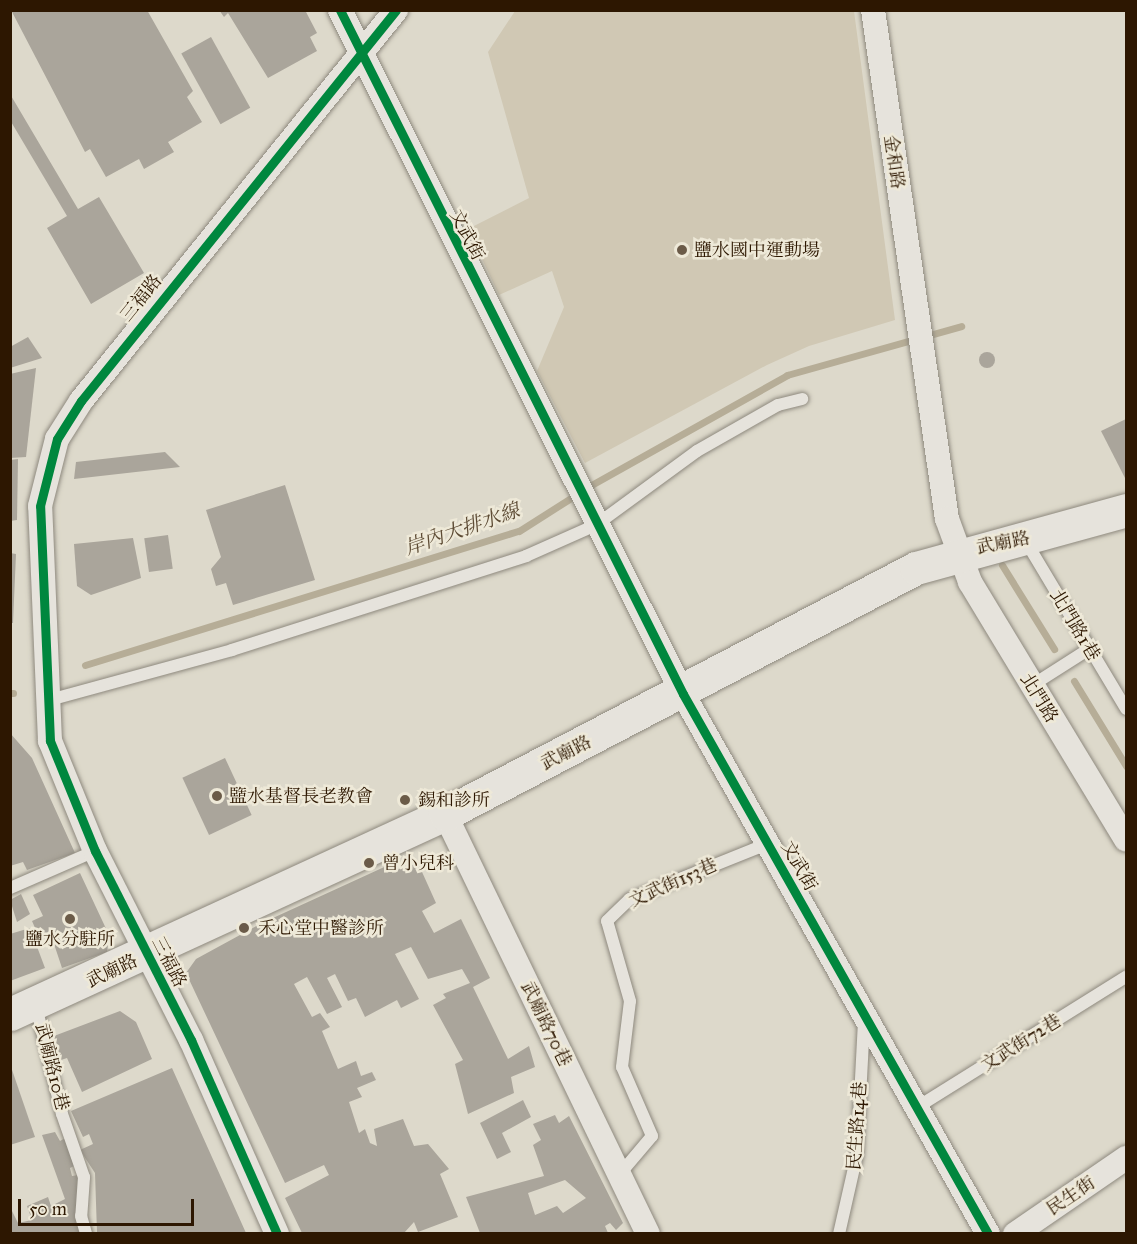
<!DOCTYPE html>
<meta charset="utf-8">
<style>
body{margin:0}
#map{position:relative;width:1137px;height:1244px;overflow:hidden;background:#ddd9cb;font-family:"IM FELL Great Primer","Noto Serif TC",serif}
div>[style]{position:absolute}
[style*='--x']{left:calc(var(--x)*1px);top:calc(var(--y)*1px);width:calc(var(--w)*1px);rotate:calc(var(--a)*1deg)}
.green>*{inset:0;background:#d0c8b4}
.stream>*{height:7px;margin:-3.5px;padding:0 3.5px;transform-origin:3.5px;border-radius:3.5px;background:#b6ad97}
.building>*{inset:0;background:#aaa59b;transform-origin:0 0}
.round{border-radius:50%}
.roads{filter:drop-shadow(0 0 2px #8e897e) drop-shadow(0 0 2px #8e897e)}
.lane>*{height:12px;margin:-6px;padding:0 6px;transform-origin:6px;border-radius:6px;background:#e6e3dc}
.street>*{height:24px;margin:-12px;padding:0 12px;transform-origin:12px;border-radius:12px;background:#e6e3dc}
.secondary>*{height:33px;margin:-16.5px;padding:0 16.5px;transform-origin:16.5px;border-radius:16.5px;background:#e6e3dc}
.cycleway>*{height:9px;margin:-4.5px;padding:0 4.5px;transform-origin:4.5px;border-radius:4.5px;background:#00873e}
.dots>*{width:16px;height:16px;translate:-50% -50%;box-sizing:border-box;border:3px solid #eee9d8;border-radius:50%}
span{translate:-50% -50%;white-space:nowrap;text-align:center;line-height:1.15;-webkit-text-stroke:5px #eee9d8;paint-order:stroke}
.street-label{font-size:18px;color:#2d1701}
.poi-label{font-size:18px;color:#2d1701}
.left{translate:0 -50%;text-align:left}
.water-label{font-size:20px;color:#5d4b34;font-style:italic}
.frame{position:absolute;inset:0;border:12px solid #2d1701;pointer-events:none}
.scale{position:absolute;left:18px;top:1199px;width:176px;height:27px;box-sizing:border-box;border:3px solid #2d1701;border-top:0;padding-left:8px;font-size:18px;line-height:21px;white-space:nowrap;color:#2d1701;-webkit-text-stroke:4px #eee9d8;paint-order:stroke}
</style>
<div id="map">
<div class="green">
<i style="clip-path:polygon(515px 11px,854px 11px,895px 320px,809px 346px,767px 365px,585px 463px,537px 371px,564px 307px,552px 271px,499px 295px,468px 229px,529px 198px,488px 52px)"></i>
</div>
<div class="stream">
<i style="--x:586;--y:488;--w:231;--a:-29.3"></i>
<i style="--x:787;--y:375;--w:181;--a:-15.7"></i>
<i style="--x:1002;--y:565;--w:99;--a:58.2"></i>
<i style="--x:85;--y:665;--w:454;--a:-17.2"></i>
<i style="--x:519;--y:531;--w:69;--a:-32.5"></i>
<i style="--x:1074;--y:681;--w:100;--a:58.5"></i>
<i style="--x:10;--y:693;--w:3;--a:0"></i>
</div>
<div class="building">
<i style="clip-path:polygon(11px 10px,147px 10px,193px 91px,187px 97px,202px 122px,168px 142px,174px 152px,144px 169px,139px 159px,106px 177px,90px 149px,85px 152px)"></i>
<i style="clip-path:polygon(219px 10px,305px 10px,317px 33px,310px 37px,317px 51px,268px 78px,228px 13px,224px 17px)"></i>
<i style="left:211px;top:37px;width:81px;height:34px;rotate:61deg"></i>
<i style="clip-path:polygon(10px 94px,78px 209px,99px 197px,144px 273px,91px 304px,47px 228px,67px 216px,10px 120px)"></i>
<i style="clip-path:polygon(28px 337px,42px 358px,10px 368px,10px 347px)"></i>
<i class="round" style="left:979px;top:352px;width:16px;height:16px"></i>
<i style="clip-path:polygon(36px 368px,26px 457px,10px 458px,10px 374px)"></i>
<i style="clip-path:polygon(1126px 419px,1126px 480px,1101px 431px)"></i>
<i style="clip-path:polygon(165px 452px,180px 467px,74px 479px,76px 462px)"></i>
<i style="clip-path:polygon(18px 459px,17px 520px,10px 521px,10px 460px)"></i>
<i style="clip-path:polygon(285px 485px,315px 580px,233px 605px,226px 583px,216px 586px,211px 569px,221px 557px,206px 510px)"></i>
<i style="left:168px;top:535px;width:34px;height:24px;rotate:82deg"></i>
<i style="clip-path:polygon(133px 538px,141px 578px,91px 595px,77px 586px,74px 544px)"></i>
<i style="clip-path:polygon(10px 553px,16px 554px,13px 623px,10px 623px)"></i>
<i style="clip-path:polygon(10px 733px,32px 758px,75px 853px,27px 870px,23px 862px,10px 866px)"></i>
<i style="left:225px;top:758px;width:63px;height:47px;rotate:65deg"></i>
<i style="clip-path:polygon(393px 863px,396px 870px,418px 863px,436px 903px,422px 911px,434px 933px,461px 919px,490px 978px,473px 987px,508px 1059px,529px 1046px,535px 1067px,511px 1077px,514px 1093px,468px 1114px,455px 1064px,463px 1060px,433px 1005px,446px 998px,443px 994px,470px 983px,462px 969px,428px 979px,411px 947px,395px 954px,419px 999px,401px 1008px,397px 1000px,365px 1017px,356px 998px,348px 1001px,335px 974px,327px 978px,342px 1007px,327px 1014px,307px 977px,294px 984px,312px 1017px,320px 1013px,330px 1027px,322px 1031px,338px 1069px,356px 1061px,361px 1076px,372px 1072px,376px 1080px,357px 1088px,362px 1097px,349px 1102px,359px 1133px,365px 1129px,370px 1143px,377px 1146px,374px 1129px,403px 1119px,414px 1146px,428px 1144px,449px 1169px,440px 1174px,458px 1217px,418px 1232px,414px 1222px,404px 1233px,302px 1233px,285px 1198px,329px 1175px,324px 1165px,285px 1183px,186px 973px,196px 959px,262px 923px)"></i>
<i style="clip-path:polygon(80px 873px,109px 935px,107px 952px,62px 968px,50px 932px,39px 937px,32px 921px,43px 916px,33px 895px)"></i>
<i style="clip-path:polygon(21px 894px,30px 914px,17px 922px,10px 900px)"></i>
<i style="clip-path:polygon(30px 928px,45px 968px,10px 981px,10px 934px)"></i>
<i style="clip-path:polygon(120px 1011px,136px 1022px,152px 1059px,82px 1092px,67px 1058px,61px 1060px,54px 1036px)"></i>
<i style="clip-path:polygon(10px 1064px,35px 1137px,10px 1145px)"></i>
<i style="clip-path:polygon(172px 1068px,246px 1233px,97px 1233px,95px 1173px,80px 1150px,93px 1144px,89px 1134px,83px 1137px,71px 1111px)"></i>
<i style="clip-path:polygon(523px 1100px,531px 1117px,502px 1133px,511px 1152px,497px 1159px,480px 1123px)"></i>
<i style="clip-path:polygon(evenodd,555px 1115px,559px 1123px,569px 1116px,623px 1223px,616px 1230px,610px 1223px,605px 1226px,608px 1233px,480px 1233px,466px 1197px,544px 1176px,533px 1145px,541px 1140px,533px 1124px,555px 1115px,565px 1180px,586px 1198px,563px 1213px,557px 1206px,535px 1215px,528px 1193px,565px 1180px)"></i>
<i style="clip-path:polygon(55px 1132px,60px 1141px,67px 1137px,78px 1164px,70px 1168px,72px 1176px,79px 1175px,81px 1233px,10px 1233px,10px 1207px,18px 1223px,32px 1220px,27px 1206px,48px 1197px,51px 1206px,65px 1199px,42px 1135px)"></i>
</div>
<div class="roads">
<div class="lane">
<i style="--x:1025;--y:540;--w:197;--a:59.1"></i>
<i style="--x:1031;--y:686;--w:69;--a:-32.5"></i>
<i style="--x:46;--y:701;--w:193;--a:-15.3"></i>
<i style="--x:232;--y:650;--w:309;--a:-17.7"></i>
<i style="--x:526;--y:556;--w:77;--a:-23.9"></i>
<i style="--x:596;--y:525;--w:125;--a:-36.2"></i>
<i style="--x:697;--y:451;--w:93;--a:-29.6"></i>
<i style="--x:778;--y:405;--w:25;--a:-14"></i>
<i style="--x:10;--y:888;--w:93;--a:-23.5"></i>
<i style="--x:36;--y:1006;--w:111;--a:76.5"></i>
<i style="--x:62;--y:1114;--w:67;--a:70.8"></i>
<i style="--x:84;--y:1177;--w:39;--a:94"></i>
<i style="--x:81;--y:1216;--w:19;--a:74"></i>
<i style="--x:916;--y:1108;--w:248;--a:-32"></i>
<i style="--x:619;--y:1175;--w:51;--a:-49.8"></i>
<i style="--x:652;--y:1136;--w:75;--a:-113.5"></i>
<i style="--x:622;--y:1067;--w:66;--a:-83.1"></i>
<i style="--x:630;--y:1001;--w:83;--a:-106"></i>
<i style="--x:607;--y:921;--w:32;--a:-44"></i>
<i style="--x:630;--y:899;--w:148;--a:-21.9"></i>
<i style="--x:839;--y:1234;--w:81;--a:-77.2"></i>
<i style="--x:857;--y:1155;--w:132;--a:-87"></i>
</div>
<div class="street">
<i style="--x:340;--y:10;--w:765;--a:63.37"></i>
<i style="--x:683;--y:694;--w:620;--a:60.54"></i>
<i style="--x:873;--y:10;--w:514;--a:81.73"></i>
<i style="--x:947;--y:519;--w:67;--a:69.9"></i>
<i style="--x:970;--y:582;--w:301;--a:58.8"></i>
<i style="--x:445;--y:814;--w:466;--a:64.2"></i>
<i style="--x:277;--y:1234;--w:212;--a:-113.9"></i>
<i style="--x:191;--y:1040;--w:212;--a:-116.9"></i>
<i style="--x:95;--y:851;--w:119;--a:-112.2"></i>
<i style="--x:50;--y:741;--w:235;--a:-92.4"></i>
<i style="--x:40;--y:506;--w:69;--a:-75.8"></i>
<i style="--x:57;--y:439;--w:45;--a:-57.7"></i>
<i style="--x:81;--y:401;--w:502;--a:-51.14"></i>
<i style="--x:1015;--y:1234;--w:135;--a:-34.4"></i>
</div>
<div class="secondary">
<i style="--x:10;--y:1014;--w:479;--a:-24.7"></i>
<i style="--x:445;--y:814;--w:531;--a:-27.58"></i>
<i style="--x:916;--y:568;--w:218;--a:-15.4"></i>
</div>
</div>
<div class="cycleway">
<i style="--x:340;--y:10;--w:765;--a:63.37"></i>
<i style="--x:683;--y:694;--w:620;--a:60.54"></i>
<i style="--x:277;--y:1234;--w:212;--a:-113.9"></i>
<i style="--x:191;--y:1040;--w:212;--a:-116.9"></i>
<i style="--x:95;--y:851;--w:119;--a:-112.2"></i>
<i style="--x:50;--y:741;--w:235;--a:-92.4"></i>
<i style="--x:40;--y:506;--w:69;--a:-75.8"></i>
<i style="--x:57;--y:439;--w:45;--a:-57.7"></i>
<i style="--x:81;--y:401;--w:502;--a:-51.14"></i>
</div>
<div class="dots">
<i style="left:682px;top:250px;background:#6b5b48"></i>
<i style="left:217px;top:796px;background:#6b5b48"></i>
<i style="left:405px;top:800px;background:#6b5b48"></i>
<i style="left:369px;top:863px;background:#6b5b48"></i>
<i style="left:70px;top:919px;background:#6b5b48"></i>
<i style="left:244px;top:928px;background:#6b5b48"></i>
</div>
<div class="street-label">
<span style="left:894px;top:162px;rotate:82deg">金和路</span>
<span style="left:467px;top:235px;rotate:63deg">文武街</span>
<span style="left:141px;top:298px;rotate:-51deg">三福路</span>
<span style="left:1003px;top:543px;rotate:-11deg">武廟路</span>
<span style="left:1075px;top:625px;rotate:59deg">北門路1巷</span>
<span style="left:1039px;top:698px;rotate:58deg">北門路</span>
<span style="left:566px;top:753px;rotate:-27deg">武廟路</span>
<span style="left:799px;top:866px;rotate:61deg">文武街</span>
<span style="left:673px;top:883px;rotate:-24deg">文武街153巷</span>
<span style="left:169px;top:962px;rotate:63deg">三福路</span>
<span style="left:112px;top:971px;rotate:-25deg">武廟路</span>
<span style="left:546px;top:1024px;rotate:64deg">武廟路70巷</span>
<span style="left:1021px;top:1043px;rotate:-32deg">文武街72巷</span>
<span style="left:52px;top:1067px;rotate:76deg">武廟路10巷</span>
<span style="left:857px;top:1126px;rotate:-86deg">民生路14巷</span>
<span style="left:1071px;top:1196px;rotate:-34deg">民生街</span>
</div>
<div class="poi-label">
<span class="left" style="left:694px;top:250px">鹽水國中運動場</span>
<span class="left" style="left:229px;top:796px">盬水基督長老教會</span>
<span class="left" style="left:418px;top:800px">錫和診所</span>
<span class="left" style="left:382px;top:863px">曾小兒科</span>
<span class="left" style="left:258px;top:928px">禾心堂中醫診所</span>
<span style="left:70px;top:939px">鹽水分駐所</span>
</div>
<div class="water-label">
<span style="left:462px;top:529px;rotate:-19deg">岸內大排水線</span>
</div>
<div class="frame"></div>
<div class="scale">50 m</div>
</div>
